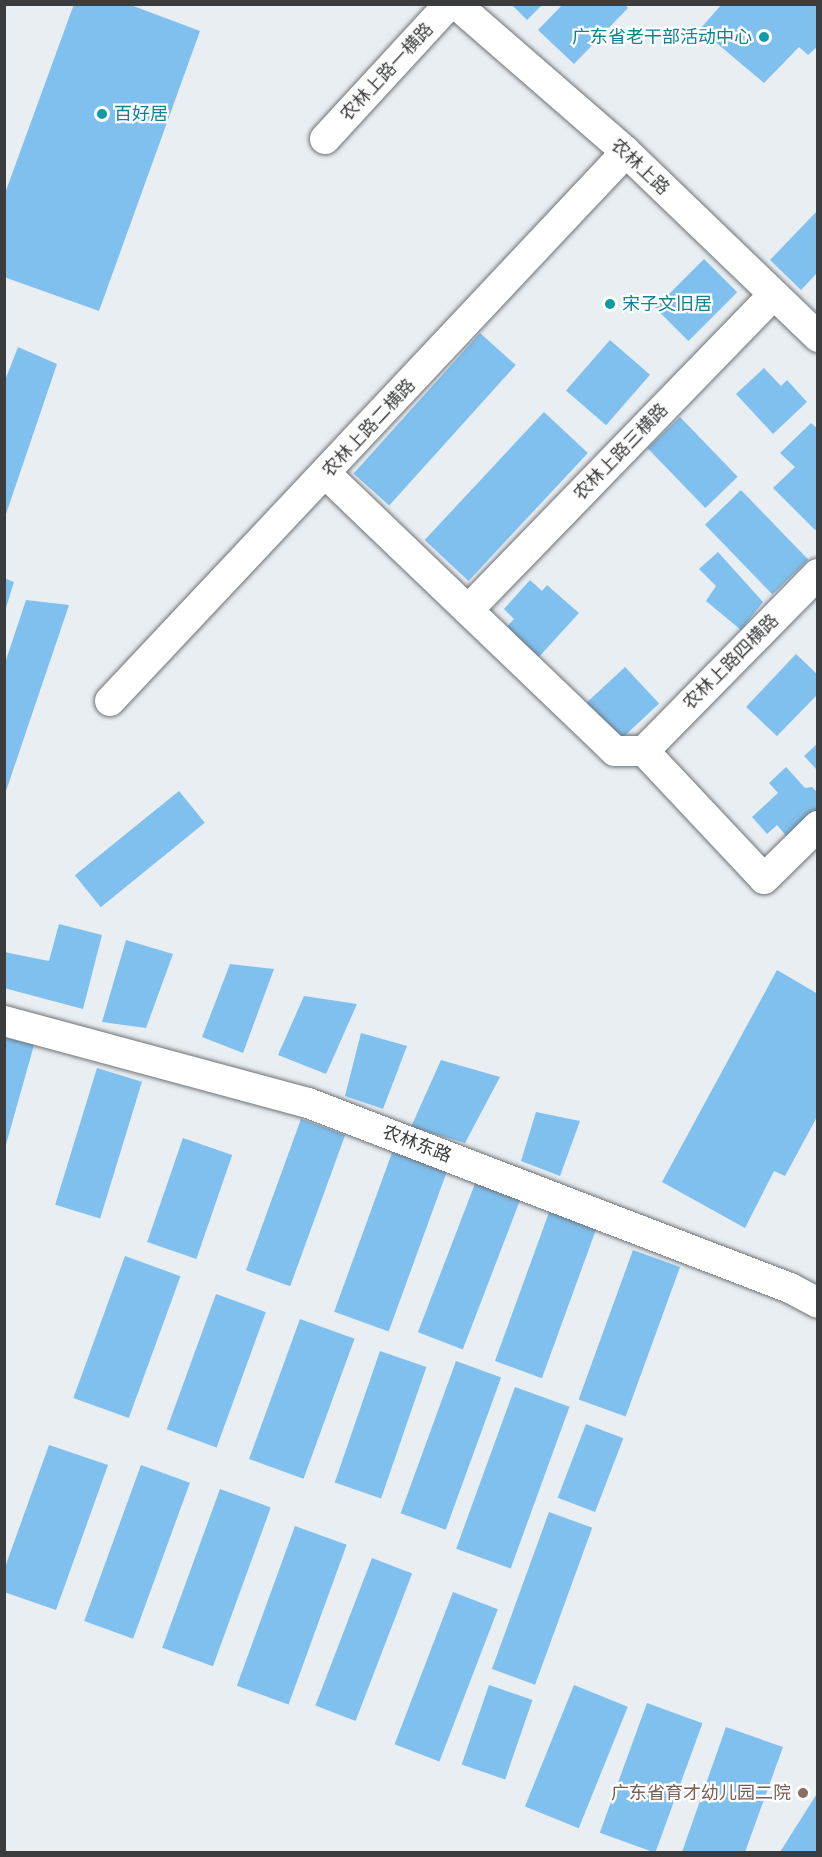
<!DOCTYPE html>
<meta charset="utf-8">
<style>
body{margin:0}
#map{position:relative;width:822px;height:1857px;overflow:hidden;background:#e9eef2;font-family:Signika,"Noto Sans SC",sans-serif}
div>[style]{position:absolute}
[style*='--x']{left:calc(var(--x)*1px);top:calc(var(--y)*1px);width:calc(var(--w)*1px);rotate:calc(var(--a)*1deg)}
.building>*{inset:0;background:#80c0ee;transform-origin:0 0}
.roads{filter:drop-shadow(0 0 2px #6e7276) drop-shadow(0 0 2px #6e7276)}
.street>*{height:30px;margin:-15px;padding:0 15px;transform-origin:15px;border-radius:15px;background:#fff}
.dots>*{width:16px;height:16px;translate:-50% -50%;box-sizing:border-box;border:3px solid #fff;border-radius:50%}
span{translate:-50% -50%;white-space:nowrap;text-align:center;line-height:1.15;-webkit-text-stroke:4.5px #fff;paint-order:stroke}
.culture-label{font-size:18px;color:#0d838f}
.right{translate:-100% -50%;text-align:right}
.left{translate:0 -50%;text-align:left}
.street-label{font-size:18px;color:#3a3c3e}
.education-label{font-size:18px;color:#785e54}
.frame{position:absolute;inset:0;border:6px solid #3a3c3e;pointer-events:none}
</style>
<div id="map">
<div class="building">
<i style="clip-path:polygon(74px 4px,128px 4px,200px 31px,99px 311px,4px 277px,4px 196px)"></i>
<i style="clip-path:polygon(511px 4px,543px 4px,527px 20px)"></i>
<i style="clip-path:polygon(563px 4px,624px 4px,628px 8px,574px 64px,538px 30px)"></i>
<i style="clip-path:polygon(722px 4px,818px 4px,818px 46px,808px 55px,799px 47px,764px 83px,700px 29px)"></i>
<i style="clip-path:polygon(818px 210px,818px 272px,801px 290px,770px 260px)"></i>
<i style="left:704px;top:259px;width:47px;height:69px;rotate:45deg"></i>
<i style="left:480px;top:333px;width:48px;height:189px;rotate:42deg"></i>
<i style="left:610px;top:340px;width:53px;height:67px;rotate:41deg"></i>
<i style="clip-path:polygon(18px 347px,57px 364px,5px 517px,4px 383px)"></i>
<i style="clip-path:polygon(764px 368px,781px 386px,787px 380px,807px 402px,773px 434px,736px 394px)"></i>
<i style="left:544px;top:412px;width:60px;height:175px;rotate:43deg"></i>
<i style="left:680px;top:417px;width:83px;height:45px;rotate:46deg"></i>
<i style="clip-path:polygon(811px 423px,818px 429px,818px 528px,815px 530px,773px 488px,795px 467px,780px 453px)"></i>
<i style="left:741px;top:490px;width:97px;height:50px;rotate:46deg"></i>
<i style="clip-path:polygon(718px 552px,763px 602px,741px 630px,706px 601px,716px 586px,699px 569px)"></i>
<i style="clip-path:polygon(4px 578px,14px 582px,5px 611px,4px 611px)"></i>
<i style="clip-path:polygon(530px 580px,542px 591px,547px 585px,579px 613px,537px 659px,504px 630px,514px 619px,504px 609px)"></i>
<i style="clip-path:polygon(26px 600px,69px 605px,5px 794px,4px 666px)"></i>
<i style="clip-path:polygon(796px 654px,818px 675px,818px 694px,777px 736px,746px 707px)"></i>
<i style="left:625px;top:667px;width:50px;height:54px;rotate:47deg"></i>
<i style="clip-path:polygon(818px 743px,818px 771px,804px 756px)"></i>
<i style="clip-path:polygon(786px 767px,805px 788px,812px 787px,818px 793px,818px 810px,788px 838px,777px 825px,767px 834px,752px 817px,778px 793px,769px 783px)"></i>
<i style="left:179px;top:791px;width:41px;height:134px;rotate:51deg"></i>
<i style="clip-path:polygon(59px 924px,102px 935px,83px 1009px,4px 988px,4px 952px,49px 961px)"></i>
<i style="clip-path:polygon(126px 940px,173px 954px,146px 1028px,102px 1022px)"></i>
<i style="clip-path:polygon(230px 964px,274px 969px,243px 1053px,202px 1037px)"></i>
<i style="clip-path:polygon(777px 970px,818px 994px,818px 1115px,785px 1176px,774px 1171px,745px 1228px,662px 1182px)"></i>
<i style="clip-path:polygon(304px 996px,357px 1004px,326px 1074px,278px 1055px)"></i>
<i style="clip-path:polygon(4px 1029px,36px 1038px,5px 1148px,4px 1148px)"></i>
<i style="clip-path:polygon(361px 1033px,407px 1046px,383px 1109px,345px 1096px)"></i>
<i style="clip-path:polygon(441px 1060px,500px 1077px,465px 1143px,411px 1127px)"></i>
<i style="left:97px;top:1068px;width:47px;height:143px;rotate:17deg"></i>
<i style="clip-path:polygon(536px 1112px,580px 1121px,560px 1176px,521px 1161px)"></i>
<i style="left:301px;top:1119px;width:47px;height:161px;rotate:20deg"></i>
<i style="left:183px;top:1138px;width:52px;height:110px;rotate:19deg"></i>
<i style="left:393px;top:1150px;width:58px;height:172px;rotate:20deg"></i>
<i style="left:476px;top:1181px;width:48px;height:162px;rotate:21deg"></i>
<i style="left:551px;top:1207px;width:50px;height:164px;rotate:20deg"></i>
<i style="left:633px;top:1250px;width:50px;height:159px;rotate:20deg"></i>
<i style="left:125px;top:1256px;width:59px;height:151px;rotate:20deg"></i>
<i style="left:216px;top:1294px;width:53px;height:144px;rotate:20deg"></i>
<i style="left:300px;top:1319px;width:58px;height:149px;rotate:20deg"></i>
<i style="left:380px;top:1351px;width:49px;height:139px;rotate:19deg"></i>
<i style="left:456px;top:1361px;width:48px;height:162px;rotate:20deg"></i>
<i style="left:515px;top:1387px;width:58px;height:172px;rotate:20deg"></i>
<i style="left:586px;top:1424px;width:40px;height:79px;rotate:21deg"></i>
<i style="clip-path:polygon(49px 1445px,108px 1465px,56px 1610px,4px 1592px,4px 1570px)"></i>
<i style="left:141px;top:1465px;width:52px;height:166px;rotate:20deg"></i>
<i style="left:220px;top:1489px;width:54px;height:169px;rotate:20deg"></i>
<i style="left:549px;top:1512px;width:46px;height:167px;rotate:20deg"></i>
<i style="left:295px;top:1526px;width:55px;height:170px;rotate:20deg"></i>
<i style="left:372px;top:1558px;width:43px;height:158px;rotate:21deg"></i>
<i style="left:453px;top:1592px;width:48px;height:163px;rotate:21deg"></i>
<i style="left:489px;top:1685px;width:46px;height:84px;rotate:19deg"></i>
<i style="left:574px;top:1685px;width:58px;height:131px;rotate:22deg"></i>
<i style="left:647px;top:1703px;width:59px;height:138px;rotate:20deg"></i>
<i style="clip-path:polygon(726px 1727px,783px 1747px,745px 1852px,682px 1852px)"></i>
<i style="clip-path:polygon(818px 1792px,818px 1852px,780px 1852px)"></i>
</div>
<div class="roads">
<div class="street">
<i style="--x:456;--y:4;--w:225;--a:41"></i>
<i style="--x:626;--y:152;--w:267;--a:43.9"></i>
<i style="--x:325;--y:139;--w:183;--a:-47.4"></i>
<i style="--x:326;--y:474;--w:400;--a:43.8"></i>
<i style="--x:615;--y:751;--w:29;--a:0"></i>
<i style="--x:644;--y:751;--w:175;--a:46.8"></i>
<i style="--x:764;--y:879;--w:76;--a:-44.5"></i>
<i style="--x:468;--y:610;--w:438;--a:-45.9"></i>
<i style="--x:110;--y:701;--w:753;--a:-46.77"></i>
<i style="--x:644;--y:751;--w:248;--a:-45.5"></i>
<i style="--x:4;--y:1021;--w:315;--a:15.1"></i>
<i style="--x:308;--y:1103;--w:516;--a:21"></i>
<i style="--x:790;--y:1288;--w:32;--a:28"></i>
</div>
</div>
<div class="dots">
<i style="left:764px;top:37px;background:#0f9aa8"></i>
<i style="left:102px;top:114px;background:#0f9aa8"></i>
<i style="left:610px;top:304px;background:#0f9aa8"></i>
<i style="left:803px;top:1793px;background:#8d6e63"></i>
</div>
<div class="culture-label">
<span class="right" style="left:752px;top:37px">广东省老干部活动中心</span>
<span class="left" style="left:114px;top:114px">百好居</span>
<span class="left" style="left:622px;top:304px">宋子文旧居</span>
</div>
<div class="street-label">
<span style="left:387px;top:72px;rotate:-47deg">农林上路一横路</span>
<span style="left:640px;top:167px;rotate:43deg">农林上路</span>
<span style="left:369px;top:428px;rotate:-47deg">农林上路二横路</span>
<span style="left:621px;top:452px;rotate:-46deg">农林上路三横路</span>
<span style="left:731px;top:662px;rotate:-45deg">农林上路四横路</span>
<span style="left:417px;top:1144px;rotate:21deg">农林东路</span>
</div>
<div class="education-label">
<span class="right" style="left:791px;top:1793px">广东省育才幼儿园二院</span>
</div>
<div class="frame"></div>
</div>
